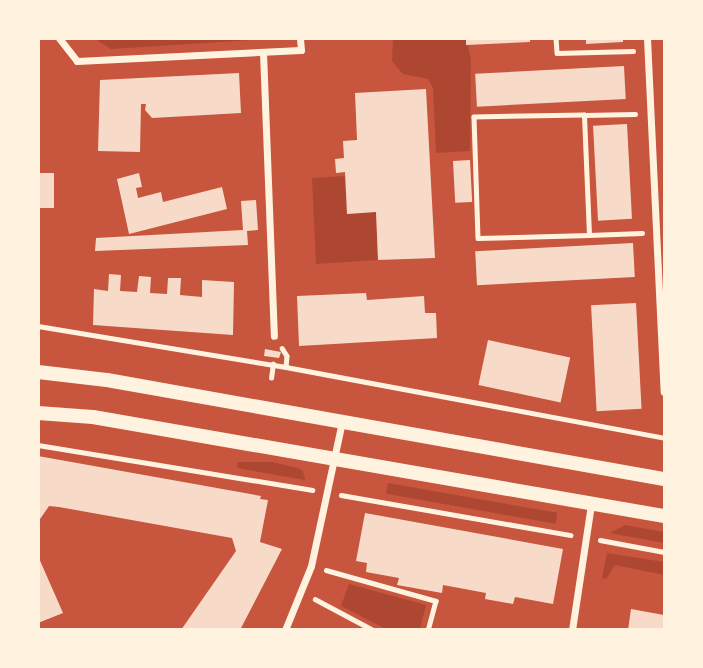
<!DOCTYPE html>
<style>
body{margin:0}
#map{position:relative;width:703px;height:668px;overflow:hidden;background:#c8553d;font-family:Montserrat,sans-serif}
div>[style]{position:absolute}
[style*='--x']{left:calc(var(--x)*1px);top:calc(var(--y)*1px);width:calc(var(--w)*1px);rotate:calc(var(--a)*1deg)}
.green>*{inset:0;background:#ae4732;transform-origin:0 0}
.building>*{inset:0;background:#f7dbc8;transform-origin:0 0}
.path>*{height:4.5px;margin:-2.25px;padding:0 2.25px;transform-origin:2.25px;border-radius:2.25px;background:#fff3e0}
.minor>*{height:7px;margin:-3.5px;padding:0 3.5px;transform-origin:3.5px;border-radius:3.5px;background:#fff3e0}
.secondary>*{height:14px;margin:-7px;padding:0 7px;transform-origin:7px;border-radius:7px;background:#fff3e0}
span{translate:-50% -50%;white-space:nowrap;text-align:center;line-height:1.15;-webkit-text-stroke:6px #fff3e0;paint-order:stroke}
.frame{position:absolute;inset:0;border:40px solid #fff3e0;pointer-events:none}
</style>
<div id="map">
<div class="green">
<i style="clip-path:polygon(284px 38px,111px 49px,95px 39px,95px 38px)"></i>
<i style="clip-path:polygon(393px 39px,466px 39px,471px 59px,470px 151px,436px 153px,433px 88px,428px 79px,403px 74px,392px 61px)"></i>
<i style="clip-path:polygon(345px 176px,347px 214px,376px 212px,378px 260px,316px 264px,312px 178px)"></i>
<i style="clip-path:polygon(238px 462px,272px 462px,298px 468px,303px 471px,305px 480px,237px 468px)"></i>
<i style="left:388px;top:483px;width:172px;height:11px;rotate:10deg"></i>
<i style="clip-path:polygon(625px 525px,664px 532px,664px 543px,610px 533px)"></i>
<i style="clip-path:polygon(607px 553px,664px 562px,664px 575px,615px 565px,606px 579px,602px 578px)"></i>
<i style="clip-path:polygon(349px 584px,426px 605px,420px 629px,386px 629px,341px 606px)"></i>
</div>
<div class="building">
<i style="clip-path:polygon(466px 38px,530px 38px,530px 42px,466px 45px)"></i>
<i style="clip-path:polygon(586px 38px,623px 38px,623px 42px,586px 44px)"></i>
<i style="left:624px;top:66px;width:33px;height:149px;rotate:87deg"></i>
<i style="clip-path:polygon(239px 73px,241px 113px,152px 118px,145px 110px,146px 104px,141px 104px,140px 152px,98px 151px,100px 80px)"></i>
<i style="clip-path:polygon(426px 89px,435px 258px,378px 260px,376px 212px,347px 214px,345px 172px,336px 173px,335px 159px,344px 158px,343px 141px,357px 140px,355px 93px)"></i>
<i style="left:627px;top:124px;width:95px;height:34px;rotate:87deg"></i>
<i style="left:470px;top:160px;width:42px;height:17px;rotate:87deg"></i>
<i style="left:38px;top:173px;width:16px;height:35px"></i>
<i style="clip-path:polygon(139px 173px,142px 187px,136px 188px,138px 198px,161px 192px,163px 202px,222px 187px,227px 209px,129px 234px,117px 179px)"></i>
<i style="clip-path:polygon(256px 200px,258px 230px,247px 231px,248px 245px,95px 251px,96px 238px,243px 230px,241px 201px)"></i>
<i style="left:633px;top:243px;width:34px;height:158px;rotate:87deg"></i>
<i style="clip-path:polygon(109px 274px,121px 275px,120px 291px,137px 292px,139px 276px,151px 277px,150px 293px,167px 294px,168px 278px,181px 278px,180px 295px,202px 297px,202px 280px,234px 282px,233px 335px,93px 325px,94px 289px,108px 291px)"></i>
<i style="clip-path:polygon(366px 293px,367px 300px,424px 296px,425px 313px,436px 313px,437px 338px,299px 346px,297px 296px)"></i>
<i style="left:636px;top:303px;width:106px;height:45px;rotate:87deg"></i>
<i style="left:488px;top:340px;width:84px;height:46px;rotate:12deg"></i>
<i style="clip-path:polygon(265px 349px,281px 352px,279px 358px,264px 356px)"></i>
<i style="clip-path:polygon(38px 456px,261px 496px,260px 499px,268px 500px,260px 542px,282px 549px,240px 630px,181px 630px,236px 551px,232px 538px,59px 507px,49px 506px,38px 522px)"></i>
<i style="clip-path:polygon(365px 513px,563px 549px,553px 604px,515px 597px,513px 604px,485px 599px,486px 593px,443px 585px,442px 593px,397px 585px,399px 578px,366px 572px,367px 563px,356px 561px)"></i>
<i style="clip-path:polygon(38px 556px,63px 613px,38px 623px)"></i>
<i style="clip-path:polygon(631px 609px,664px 615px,664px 630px,628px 630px)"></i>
</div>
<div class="path">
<i style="--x:556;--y:38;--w:15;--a:86"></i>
<i style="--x:557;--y:53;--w:76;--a:-1.5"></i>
<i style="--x:584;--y:115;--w:51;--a:-1.1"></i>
<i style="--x:589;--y:235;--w:120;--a:-92.4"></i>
<i style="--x:584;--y:115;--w:110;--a:179"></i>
<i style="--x:474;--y:117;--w:121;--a:88.1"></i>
<i style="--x:478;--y:238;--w:111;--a:-1.5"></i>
<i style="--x:589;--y:235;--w:53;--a:-2.2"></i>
<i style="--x:38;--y:326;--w:251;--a:9.4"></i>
<i style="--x:286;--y:367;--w:385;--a:10.6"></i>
<i style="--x:282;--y:348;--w:9;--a:58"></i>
<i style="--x:287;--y:356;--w:11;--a:95"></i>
<i style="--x:271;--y:378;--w:14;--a:-82"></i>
<i style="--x:38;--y:445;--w:278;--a:9.3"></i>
<i style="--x:341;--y:495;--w:233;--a:9.9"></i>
<i style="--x:600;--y:540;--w:65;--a:10.6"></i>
<i style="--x:326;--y:570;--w:114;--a:15.7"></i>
<i style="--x:436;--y:601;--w:30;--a:105"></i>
<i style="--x:315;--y:599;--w:66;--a:28.1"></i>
</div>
<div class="minor">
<i style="--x:59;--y:38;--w:29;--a:52"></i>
<i style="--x:77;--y:61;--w:224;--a:-2.8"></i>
<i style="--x:301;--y:50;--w:12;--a:-95"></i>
<i style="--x:647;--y:38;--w:354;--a:87.3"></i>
<i style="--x:263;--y:52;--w:284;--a:87.8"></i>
<i style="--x:285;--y:630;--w:69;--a:-67.9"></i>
<i style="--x:311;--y:566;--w:147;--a:-77.9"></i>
<i style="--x:572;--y:630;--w:127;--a:-81.4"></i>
</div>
<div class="secondary">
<i style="--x:38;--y:372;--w:69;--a:6.6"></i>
<i style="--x:107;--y:380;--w:566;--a:10.08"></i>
<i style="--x:38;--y:413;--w:55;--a:4.2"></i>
<i style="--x:93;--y:417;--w:580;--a:9.84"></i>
</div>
<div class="frame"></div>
</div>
